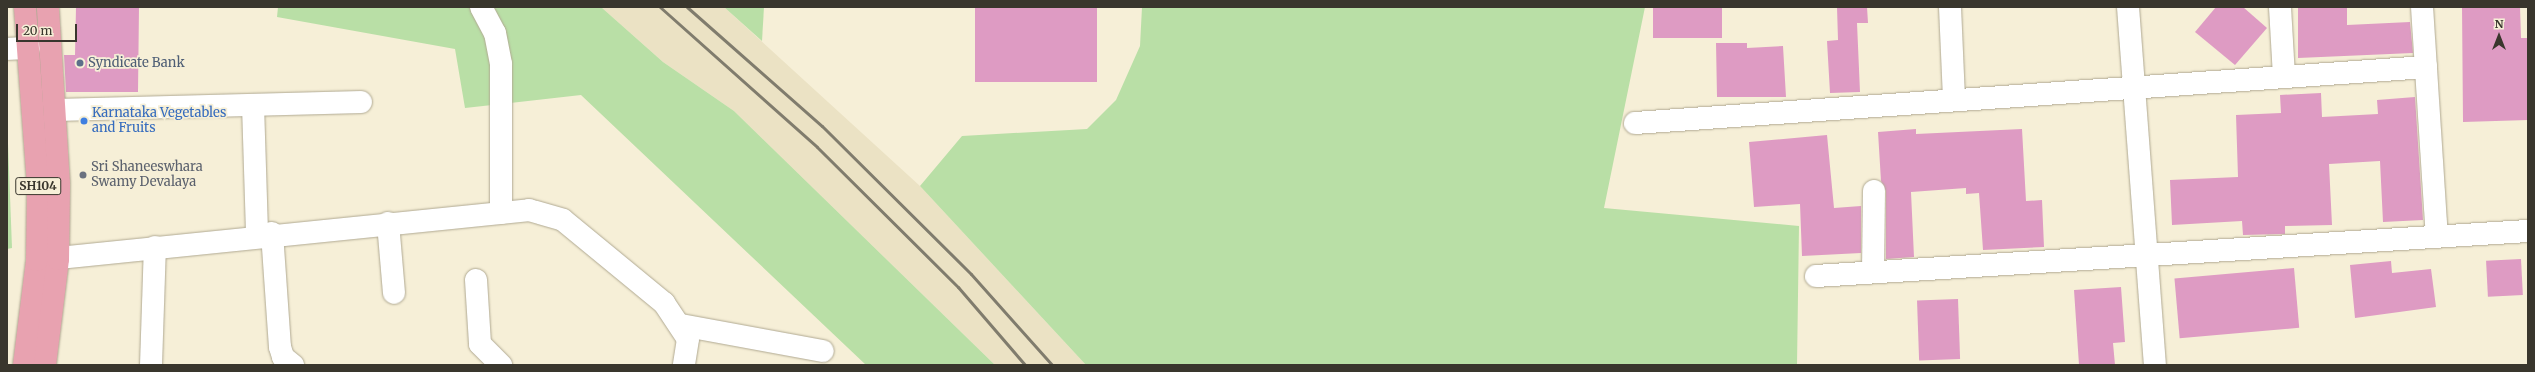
<!DOCTYPE html>
<style>
body{margin:0}
#map{position:relative;width:2535px;height:372px;overflow:hidden;background:#f6efd7;font-family:Merriweather,serif}
div>[style]{position:absolute}
[style*='--x']{left:calc(var(--x)*1px);top:calc(var(--y)*1px);width:calc(var(--w)*1px);rotate:calc(var(--a)*1deg)}
.built>*{inset:0;background:#ebe2c4}
.green>*{inset:0;background:#b9dfa6}
.building>*{inset:0;background:#de9bc3;transform-origin:0 0}
.roads{filter:drop-shadow(0 0 1px #b0a992) drop-shadow(0 0 1px #b0a992)}
.minor>*{height:22px;margin:-11px;padding:0 11px;transform-origin:11px;border-radius:11px;background:#fff}
.major>*{height:22px;margin:-11px;padding:0 11px;transform-origin:11px;border-radius:11px;background:#e8a2b0}
.rail>*{height:3px;margin:-1.5px;padding:0 1.5px;transform-origin:1.5px;border-radius:1.5px;background:#807c6d}
.dots>*{width:11px;height:11px;translate:-50% -50%;box-sizing:border-box;border:2px solid #f6efd7;border-radius:50%}
span{translate:-50% -50%;white-space:nowrap;text-align:center;line-height:1.15;-webkit-text-stroke:3.5px #f6efd7;paint-order:stroke}
.shield-label span{padding:1px 3px;background:#f6efd7;border:1px solid;border-radius:3px;-webkit-text-stroke-width:0}
.shield-label{font-size:12px;color:#39362d;font-weight:700}
.service-label{font-size:13px;color:#4e5e75}
.left{translate:0 -50%;text-align:left}
.shop-label{font-size:13px;color:#366cbe}
.worship-label{font-size:13px;color:#5b616d}
.frame{position:absolute;inset:0;border:8px solid #39362d;pointer-events:none}
.north{position:absolute;left:2479px;top:16px;width:40px;height:40px;-webkit-text-stroke:3px #f6efd7;paint-order:stroke;rotate:0deg;font-size:11px;font-weight:700;line-height:16px;text-align:center;color:#39362d}
.north::after{content:'';display:block;margin:auto;width:14px;height:18px;background:#39362d;clip-path:polygon(50% 0,100% 100%,50% 72%,0 100%)}
.scale{position:absolute;left:16px;top:24px;width:61px;height:18px;box-sizing:border-box;border:2px solid #39362d;border-top:0;padding-left:5px;font-size:12px;line-height:14px;white-space:nowrap;color:#39362d;-webkit-text-stroke:3px #f6efd7;paint-order:stroke}
</style>
<div id="map">
<div class="built">
<i style="clip-path:polygon(601px 7px,724px 7px,920px 186px,1086px 365px,995px 365px,734px 111px,663px 62px)"></i>
</div>
<div class="green">
<i style="clip-path:polygon(278px 7px,601px 7px,663px 62px,734px 111px,995px 365px,866px 365px,581px 95px,465px 108px,455px 49px,277px 17px)"></i>
<i style="clip-path:polygon(724px 7px,764px 7px,762px 41px)"></i>
<i style="clip-path:polygon(1142px 7px,1645px 7px,1604px 208px,1799px 226px,1797px 365px,1086px 365px,920px 186px,962px 136px,1087px 129px,1116px 100px,1140px 46px)"></i>
<i style="clip-path:polygon(7px 117px,12px 248px,7px 249px)"></i>
</div>
<div class="building">
<i style="clip-path:polygon(76px 7px,139px 7px,138px 92px,66px 92px,64px 55px,75px 55px)"></i>
<i style="left:975px;top:7px;width:122px;height:75px"></i>
<i style="left:1653px;top:7px;width:69px;height:31px"></i>
<i style="clip-path:polygon(1837px 7px,1867px 7px,1868px 23px,1857px 23px,1860px 92px,1830px 93px,1827px 41px,1838px 40px)"></i>
<i style="clip-path:polygon(2216px 7px,2243px 7px,2267px 28px,2235px 65px,2195px 32px)"></i>
<i style="clip-path:polygon(2298px 7px,2347px 7px,2347px 25px,2410px 22px,2413px 53px,2298px 58px)"></i>
<i style="clip-path:polygon(2462px 7px,2520px 7px,2521px 38px,2527px 38px,2528px 120px,2463px 122px)"></i>
<i style="clip-path:polygon(1716px 43px,1747px 43px,1747px 48px,1783px 46px,1786px 97px,1717px 97px)"></i>
<i style="clip-path:polygon(2321px 93px,2322px 117px,2378px 114px,2377px 100px,2415px 97px,2423px 220px,2383px 222px,2380px 161px,2329px 164px,2332px 225px,2285px 226px,2285px 234px,2243px 235px,2242px 221px,2172px 225px,2170px 180px,2238px 177px,2236px 115px,2281px 113px,2280px 95px)"></i>
<i style="clip-path:polygon(1916px 129px,1916px 134px,2022px 129px,2026px 201px,2042px 200px,2044px 247px,1983px 250px,1979px 193px,1966px 194px,1966px 188px,1911px 192px,1914px 257px,1886px 259px,1886px 191px,1881px 181px,1878px 132px)"></i>
<i style="clip-path:polygon(1827px 135px,1834px 208px,1861px 206px,1861px 253px,1802px 256px,1800px 204px,1754px 207px,1749px 142px)"></i>
<i style="left:2521px;top:259px;width:36px;height:35px;rotate:87deg"></i>
<i style="clip-path:polygon(2391px 261px,2392px 273px,2431px 269px,2436px 307px,2355px 318px,2350px 265px)"></i>
<i style="left:2294px;top:268px;width:60px;height:120px;rotate:85deg"></i>
<i style="clip-path:polygon(2121px 287px,2125px 342px,2113px 343px,2115px 365px,2079px 365px,2074px 290px)"></i>
<i style="left:1958px;top:299px;width:60px;height:41px;rotate:88deg"></i>
</div>
<div class="roads">
<div class="minor">
<i style="--x:481;--y:7;--w:30;--a:62"></i>
<i style="--x:495;--y:33;--w:32;--a:79"></i>
<i style="--x:501;--y:64;--w:149;--a:90"></i>
<i style="--x:1950;--y:7;--w:92;--a:87.5"></i>
<i style="--x:2128;--y:7;--w:359;--a:85.7"></i>
<i style="--x:2280;--y:7;--w:69;--a:86.7"></i>
<i style="--x:2422;--y:7;--w:229;--a:86.3"></i>
<i style="--x:7;--y:49;--w:22;--a:-3"></i>
<i style="--x:253;--y:105;--w:130;--a:88.2"></i>
<i style="--x:57;--y:110;--w:304;--a:-1.5"></i>
<i style="--x:1635;--y:123;--w:793;--a:-4.05"></i>
<i style="--x:388;--y:223;--w:70;--a:85.1"></i>
<i style="--x:272;--y:233;--w:114;--a:86"></i>
<i style="--x:280;--y:347;--w:10;--a:73"></i>
<i style="--x:283;--y:357;--w:13;--a:39"></i>
<i style="--x:39;--y:260;--w:493;--a:-5.8"></i>
<i style="--x:529;--y:210;--w:35;--a:16"></i>
<i style="--x:563;--y:220;--w:131;--a:39.4"></i>
<i style="--x:664;--y:303;--w:43;--a:56.3"></i>
<i style="--x:688;--y:339;--w:26;--a:99"></i>
<i style="--x:1873;--y:272;--w:81;--a:-89.3"></i>
<i style="--x:1816;--y:276;--w:713;--a:-3.62"></i>
<i style="--x:476;--y:280;--w:64;--a:86.4"></i>
<i style="--x:480;--y:344;--w:30;--a:45"></i>
<i style="--x:681;--y:325;--w:144;--a:10.4"></i>
<i style="--x:151;--y:365;--w:118;--a:-88.1"></i>
</div>
<div class="major">
<i style="--x:24;--y:365;--w:106;--a:-82.9"></i>
<i style="--x:37;--y:260;--w:75;--a:-89.2"></i>
<i style="--x:38;--y:185;--w:178;--a:-94.2"></i>
<i style="--x:45;--y:365;--w:107;--a:-83"></i>
<i style="--x:58;--y:259;--w:75;--a:-89.2"></i>
<i style="--x:59;--y:184;--w:177;--a:-93.6"></i>
</div>
</div>
<div class="rail">
<i style="--x:660;--y:7;--w:210;--a:41.7"></i>
<i style="--x:817;--y:147;--w:199;--a:44.8"></i>
<i style="--x:958;--y:287;--w:103;--a:49.3"></i>
<i style="--x:687;--y:7;--w:180;--a:41.4"></i>
<i style="--x:822;--y:126;--w:210;--a:44.8"></i>
<i style="--x:971;--y:274;--w:122;--a:48.3"></i>
</div>
<div class="dots">
<i style="left:80px;top:63px;background:#5c6f8a"></i>
<i style="left:84px;top:121px;background:#3f7fe0"></i>
<i style="left:83px;top:175px;background:#6b7280"></i>
</div>
<div class="shield-label">
<span style="left:38px;top:186px">SH104</span>
</div>
<div class="service-label">
<span class="left" style="left:88px;top:63px">Syndicate Bank</span>
</div>
<div class="shop-label">
<span class="left" style="left:92px;top:121px">Karnataka Vegetables<br>and Fruits</span>
</div>
<div class="worship-label">
<span class="left" style="left:91px;top:175px">Sri Shaneeswhara<br>Swamy Devalaya</span>
</div>
<div class="frame"></div>
<div class="north">N</div>
<div class="scale">20 m</div>
</div>
